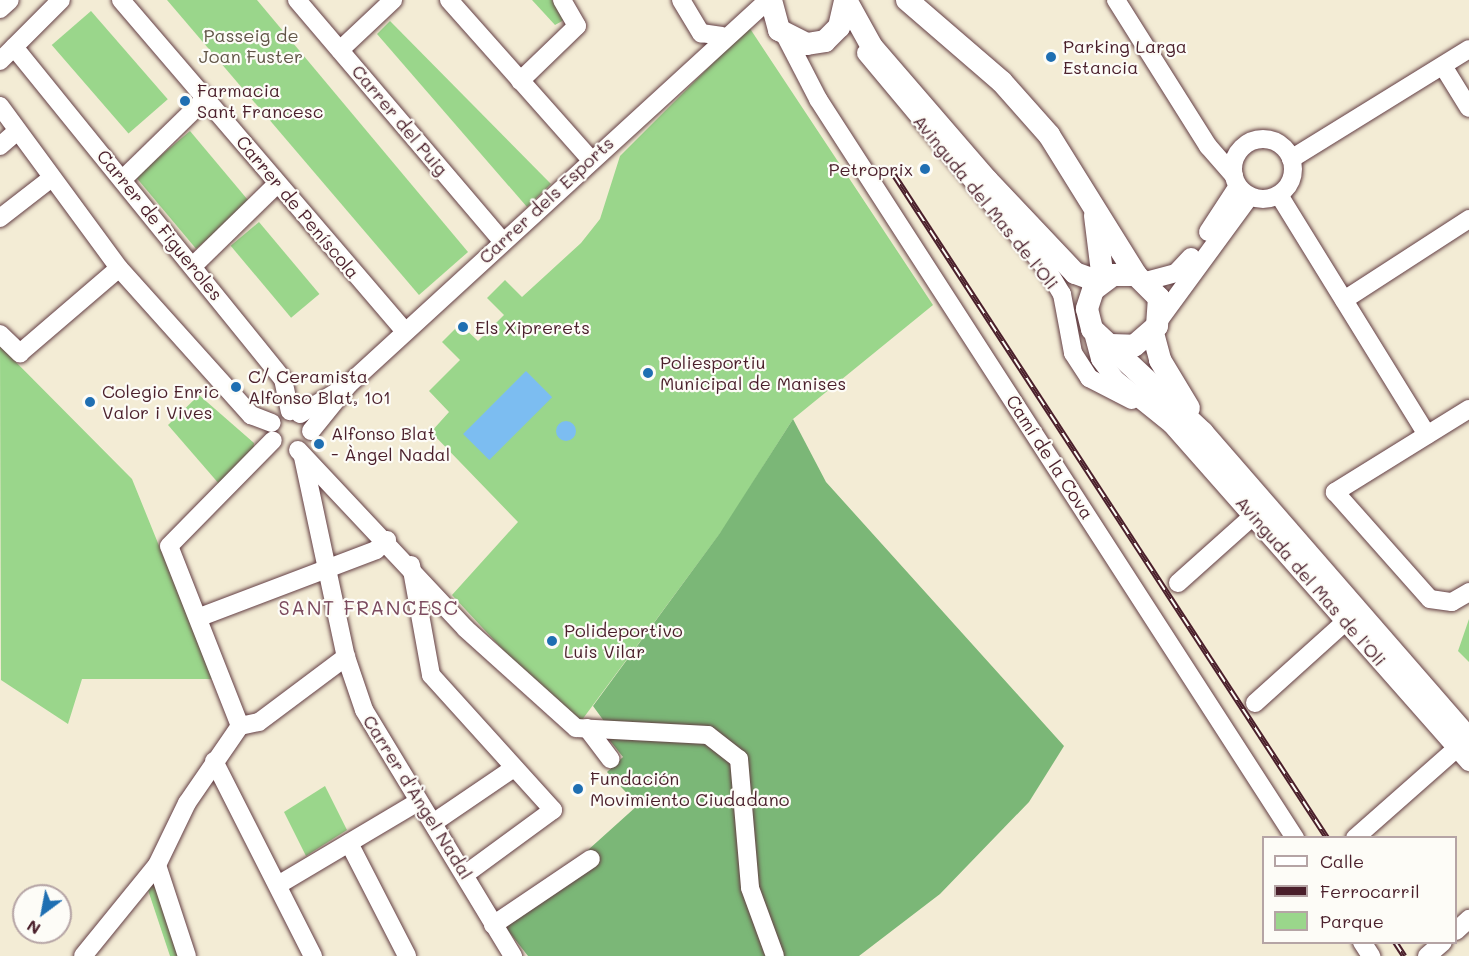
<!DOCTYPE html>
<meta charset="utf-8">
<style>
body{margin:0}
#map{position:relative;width:1469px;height:956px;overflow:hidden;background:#f3ecd5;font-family:Mali,sans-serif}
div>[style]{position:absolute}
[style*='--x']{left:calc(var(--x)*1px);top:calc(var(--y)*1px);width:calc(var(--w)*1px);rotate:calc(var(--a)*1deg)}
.green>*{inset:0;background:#9ad68b;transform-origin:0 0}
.forest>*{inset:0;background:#7bb777}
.water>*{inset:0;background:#7cbdf1;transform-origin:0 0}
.round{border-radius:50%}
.roads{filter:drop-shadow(0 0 2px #633e44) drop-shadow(0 0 2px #633e44)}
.minor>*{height:18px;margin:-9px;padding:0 9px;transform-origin:9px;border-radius:9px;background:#fff}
.minor>.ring{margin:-9px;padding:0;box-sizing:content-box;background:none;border:18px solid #fff;border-radius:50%}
.major>*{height:22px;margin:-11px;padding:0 11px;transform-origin:11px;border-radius:11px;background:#fff}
.rail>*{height:6px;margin-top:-3px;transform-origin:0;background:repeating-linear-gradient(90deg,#fdfcf7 0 11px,#4a1f2b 0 22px);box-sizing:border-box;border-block:2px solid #4a1f2b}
.dots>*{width:16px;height:16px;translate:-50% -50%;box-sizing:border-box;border:3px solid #fdfcf7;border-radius:50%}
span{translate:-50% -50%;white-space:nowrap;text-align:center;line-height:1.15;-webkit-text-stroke:4.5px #fdfcf7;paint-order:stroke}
.park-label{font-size:18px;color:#625648}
.poi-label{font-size:18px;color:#4a1f2b}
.left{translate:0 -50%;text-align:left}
.right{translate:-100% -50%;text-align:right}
.street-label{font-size:18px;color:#4a1f2b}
.neighbourhood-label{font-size:20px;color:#7b4a5e;letter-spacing:1.5px}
.legend{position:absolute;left:1262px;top:836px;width:195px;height:108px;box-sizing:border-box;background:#fdfcf7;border:2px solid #b5a4a5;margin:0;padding:8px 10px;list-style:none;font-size:18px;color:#4a1f2b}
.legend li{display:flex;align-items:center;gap:12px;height:30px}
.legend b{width:30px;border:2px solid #b5a4a5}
.north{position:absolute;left:12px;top:884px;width:60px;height:60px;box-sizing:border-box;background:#fdfcf7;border:2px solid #b5a4a5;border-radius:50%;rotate:212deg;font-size:16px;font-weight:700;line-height:24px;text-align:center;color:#4a1f2b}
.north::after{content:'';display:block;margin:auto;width:21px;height:27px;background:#1f6fb2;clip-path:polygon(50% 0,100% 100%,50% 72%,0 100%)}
</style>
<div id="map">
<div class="green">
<i style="clip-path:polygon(167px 0,257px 0,468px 252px,419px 295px)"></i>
<i style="clip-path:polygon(532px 0,552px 0,564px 20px,555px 25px)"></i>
<i style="left:91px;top:11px;width:117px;height:52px;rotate:49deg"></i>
<i style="clip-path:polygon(390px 21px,551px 184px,527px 207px,377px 34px)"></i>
<i style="clip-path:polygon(749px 27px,933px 305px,793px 419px,724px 528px,576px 728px,452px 595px,518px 522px,431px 432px,449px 412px,429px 391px,460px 360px,442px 342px,460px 324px,478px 341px,504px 315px,487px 298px,505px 280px,522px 297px,581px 243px,600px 219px,620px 156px)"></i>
<i style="left:190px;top:131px;width:94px;height:71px;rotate:50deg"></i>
<i style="left:259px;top:222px;width:94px;height:37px;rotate:50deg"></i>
<i style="clip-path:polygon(0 346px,132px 479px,213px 679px,82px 679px,68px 724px,1px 680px)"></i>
<i style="clip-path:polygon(199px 395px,254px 443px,253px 454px,220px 485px,168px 425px)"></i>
<i style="clip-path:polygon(1469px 619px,1469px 662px,1458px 651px)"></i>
<i style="clip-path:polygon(325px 786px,347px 830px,306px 856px,284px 812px)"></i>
<i style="clip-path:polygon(157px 865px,187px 956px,170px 956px,145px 881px)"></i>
</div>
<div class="forest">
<i style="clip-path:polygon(793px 419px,826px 482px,1064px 746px,1029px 802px,940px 894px,859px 956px,528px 956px,506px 928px,508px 922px,638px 805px,607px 772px,623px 757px,603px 732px,609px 728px,593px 706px,720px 533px)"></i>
</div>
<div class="water">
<i style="left:526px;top:371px;width:37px;height:89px;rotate:45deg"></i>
<i class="round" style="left:556px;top:421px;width:20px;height:20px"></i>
</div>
<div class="roads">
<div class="minor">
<i style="--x:121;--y:0;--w:436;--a:49.4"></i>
<i style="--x:297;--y:0;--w:316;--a:49.6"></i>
<i style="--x:449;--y:0;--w:213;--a:48.4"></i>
<i style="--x:681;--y:0;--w:39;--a:59"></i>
<i style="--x:701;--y:33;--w:21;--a:8"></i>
<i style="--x:1116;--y:0;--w:173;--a:57.8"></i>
<i style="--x:1208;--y:146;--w:40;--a:49"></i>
<i style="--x:0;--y:9;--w:13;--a:-42"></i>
<i style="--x:786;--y:37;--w:70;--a:62.7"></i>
<i style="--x:818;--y:99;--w:880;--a:57.16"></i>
<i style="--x:14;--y:47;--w:427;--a:51"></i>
<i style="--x:283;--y:379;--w:33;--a:78"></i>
<i style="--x:340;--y:50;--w:73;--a:-43.3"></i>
<i style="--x:866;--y:53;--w:284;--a:50.1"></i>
<i style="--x:1048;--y:271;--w:27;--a:59"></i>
<i style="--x:1062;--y:294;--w:60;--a:79.4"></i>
<i style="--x:1073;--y:353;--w:30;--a:57"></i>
<i style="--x:1089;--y:378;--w:48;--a:27.1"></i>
<i style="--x:0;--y:61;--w:86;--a:-45"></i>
<i style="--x:1443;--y:66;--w:49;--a:58.2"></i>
<i style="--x:520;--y:81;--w:79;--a:-44"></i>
<i style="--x:577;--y:26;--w:30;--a:-120"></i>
<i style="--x:0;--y:106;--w:201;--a:53.7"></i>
<i style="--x:119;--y:268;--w:198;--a:48.1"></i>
<i style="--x:251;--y:415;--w:22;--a:21"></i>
<i class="ring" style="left:1233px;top:139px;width:42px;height:42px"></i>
<i style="--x:0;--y:146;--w:23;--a:-41"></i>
<i style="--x:1291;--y:159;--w:209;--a:-31.7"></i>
<i style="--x:123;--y:179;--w:116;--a:-44.3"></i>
<i style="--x:1279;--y:195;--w:282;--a:58.3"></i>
<i style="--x:0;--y:218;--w:62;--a:-37.8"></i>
<i style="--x:1208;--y:232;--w:55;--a:-56.9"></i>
<i style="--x:193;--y:266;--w:117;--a:-44.3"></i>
<i style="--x:1146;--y:281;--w:31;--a:-15"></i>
<i style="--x:1176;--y:273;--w:22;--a:-47"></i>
<i style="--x:1344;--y:300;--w:149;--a:-32.9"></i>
<i style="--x:1160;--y:319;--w:152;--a:-53.8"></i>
<i style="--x:1092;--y:329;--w:31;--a:75"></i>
<i style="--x:1100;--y:359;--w:25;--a:53"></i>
<i style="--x:1115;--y:379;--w:72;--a:38.8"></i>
<i style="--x:1171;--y:424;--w:451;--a:48.6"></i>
<i style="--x:0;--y:334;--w:28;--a:44"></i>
<i style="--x:20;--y:353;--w:130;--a:-40.6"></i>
<i style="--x:1469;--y:409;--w:158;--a:148.2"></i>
<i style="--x:1335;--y:492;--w:143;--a:48.4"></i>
<i style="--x:1430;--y:599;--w:22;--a:8"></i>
<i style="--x:1452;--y:602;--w:20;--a:-30"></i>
<i style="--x:300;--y:414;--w:41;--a:-31"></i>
<i style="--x:311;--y:431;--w:60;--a:-51"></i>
<i style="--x:349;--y:384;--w:568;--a:-42.5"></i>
<i style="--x:298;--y:450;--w:245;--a:46.8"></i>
<i style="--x:466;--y:629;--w:148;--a:42"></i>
<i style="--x:576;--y:728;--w:132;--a:3"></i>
<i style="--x:708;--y:735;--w:39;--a:38"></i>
<i style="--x:739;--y:759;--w:129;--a:85.1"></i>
<i style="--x:750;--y:888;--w:72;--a:69.8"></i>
<i style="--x:303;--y:457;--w:205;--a:77.9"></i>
<i style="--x:346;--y:657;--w:56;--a:71.2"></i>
<i style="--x:364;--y:710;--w:288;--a:58.8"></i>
<i style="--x:411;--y:565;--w:112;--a:79.7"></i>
<i style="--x:431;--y:675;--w:182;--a:47.9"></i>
<i style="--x:553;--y:810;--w:107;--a:143.8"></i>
<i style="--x:1178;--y:583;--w:102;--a:-41.8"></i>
<i style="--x:200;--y:617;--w:188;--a:-20.8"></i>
<i style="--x:376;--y:550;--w:15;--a:-42"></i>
<i style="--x:1255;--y:703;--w:122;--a:-42"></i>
<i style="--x:240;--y:726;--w:193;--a:-111.5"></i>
<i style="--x:169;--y:546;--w:148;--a:-45.5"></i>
<i style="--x:587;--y:728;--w:39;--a:53"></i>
<i style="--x:214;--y:761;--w:219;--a:63.1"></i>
<i style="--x:433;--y:823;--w:98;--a:-34.2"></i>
<i style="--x:1355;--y:838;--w:136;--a:-41.4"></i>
<i style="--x:349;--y:843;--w:127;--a:62.8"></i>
<i style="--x:157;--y:865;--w:96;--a:71.8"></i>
<i style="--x:278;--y:885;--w:163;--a:-30.7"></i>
<i style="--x:493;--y:925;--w:118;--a:-34"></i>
<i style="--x:1456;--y:931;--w:18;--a:-43"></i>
<i style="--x:1362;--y:942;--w:17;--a:57"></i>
<i style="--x:83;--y:956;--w:117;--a:-50.9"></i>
<i style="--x:157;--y:865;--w:69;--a:-64.2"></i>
<i style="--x:187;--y:803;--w:93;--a:-55.5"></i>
<i style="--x:240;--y:726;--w:19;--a:-12"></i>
<i style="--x:259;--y:722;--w:109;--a:-36.8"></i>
<i style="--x:1427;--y:956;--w:21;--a:-41"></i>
</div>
<div class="major">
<i style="--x:771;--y:0;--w:31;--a:75"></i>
<i style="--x:779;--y:30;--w:31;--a:27"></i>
<i style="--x:807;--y:44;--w:18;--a:-9"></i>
<i style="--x:825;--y:41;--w:20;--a:-45"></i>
<i style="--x:839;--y:27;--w:28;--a:-77"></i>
<i style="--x:846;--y:0;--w:54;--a:61"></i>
<i style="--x:872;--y:47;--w:176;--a:49.2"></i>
<i style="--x:987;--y:180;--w:128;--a:46.6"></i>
<i style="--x:1075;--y:273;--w:27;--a:20"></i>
<i style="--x:907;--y:0;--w:125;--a:40.8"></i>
<i style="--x:1002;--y:82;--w:71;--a:48.4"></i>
<i style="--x:1049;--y:135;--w:165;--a:58.1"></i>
<i style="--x:1095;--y:216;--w:64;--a:82.9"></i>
<i style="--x:1153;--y:333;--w:28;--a:75"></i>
<i style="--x:1160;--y:360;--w:56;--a:58.9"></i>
<i style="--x:1111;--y:345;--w:23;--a:2"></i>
<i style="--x:1134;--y:346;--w:30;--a:-41"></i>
<i style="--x:1157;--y:326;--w:28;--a:-86"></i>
<i style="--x:1159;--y:298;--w:33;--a:-135"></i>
<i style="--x:1136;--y:275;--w:23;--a:180"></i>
<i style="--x:1113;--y:275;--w:25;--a:143"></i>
<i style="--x:1093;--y:290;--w:20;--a:108"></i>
<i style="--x:1087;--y:309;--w:21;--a:76"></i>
<i style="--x:1092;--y:329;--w:152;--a:43.1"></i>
<i style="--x:1203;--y:433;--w:405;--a:49"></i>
</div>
</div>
<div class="rail">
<i style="--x:894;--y:175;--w:792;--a:56.85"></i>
<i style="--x:1395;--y:942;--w:17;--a:57"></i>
</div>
<div class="dots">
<i style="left:1051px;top:57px;background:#1f6fb2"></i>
<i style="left:185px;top:101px;background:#1f6fb2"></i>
<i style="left:925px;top:169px;background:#1f6fb2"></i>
<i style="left:463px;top:327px;background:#1f6fb2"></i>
<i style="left:648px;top:373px;background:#1f6fb2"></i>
<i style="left:236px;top:387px;background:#1f6fb2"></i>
<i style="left:90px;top:402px;background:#1f6fb2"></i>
<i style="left:319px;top:444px;background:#1f6fb2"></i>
<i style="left:552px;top:641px;background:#1f6fb2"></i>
<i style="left:578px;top:789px;background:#1f6fb2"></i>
</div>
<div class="park-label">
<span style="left:251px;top:46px">Passeig de<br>Joan Fuster</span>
</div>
<div class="poi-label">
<span class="left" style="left:1063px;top:57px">Parking Larga<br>Estancia</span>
<span class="left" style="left:197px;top:101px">Farmacia<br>Sant Francesc</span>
<span class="right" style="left:913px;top:169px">Petroprix</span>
<span class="left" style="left:475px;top:327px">Els Xiprerets</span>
<span class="left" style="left:660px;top:373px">Poliesportiu<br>Municipal de Manises</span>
<span class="left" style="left:248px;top:387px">C/ Ceramista<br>Alfonso Blat, 101</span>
<span class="left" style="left:102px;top:402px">Colegio Enric<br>Valor i Vives</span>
<span class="left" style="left:331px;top:444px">Alfonso Blat<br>- Àngel Nadal</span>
<span class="left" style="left:564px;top:641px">Polideportivo<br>Luis Vilar</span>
<span class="left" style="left:590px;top:789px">Fundación<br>Movimiento Ciudadano</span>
</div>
<div class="street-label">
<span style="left:400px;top:120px;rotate:50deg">Carrer del Puig</span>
<span style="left:546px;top:200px;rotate:-43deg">Carrer dels Esports</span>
<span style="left:986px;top:202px;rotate:51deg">Avinguda del Mas de l'Oli</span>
<span style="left:298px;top:207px;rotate:50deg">Carrer de Peníscola</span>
<span style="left:160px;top:225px;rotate:51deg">Carrer de Figueroles</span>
<span style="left:1050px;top:457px;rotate:57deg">Camí de la Cova</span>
<span style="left:1311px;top:581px;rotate:49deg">Avinguda del Mas de l'Oli</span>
<span style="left:418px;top:797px;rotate:58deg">Carrer d'Àngel Nadal</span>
</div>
<div class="neighbourhood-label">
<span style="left:369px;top:607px">SANT FRANCESC</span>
</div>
<ul class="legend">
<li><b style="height:8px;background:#fff"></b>Calle</li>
<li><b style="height:8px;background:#4a1f2b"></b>Ferrocarril</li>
<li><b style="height:16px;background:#9ad68b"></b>Parque</li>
</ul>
<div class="north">N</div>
</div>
